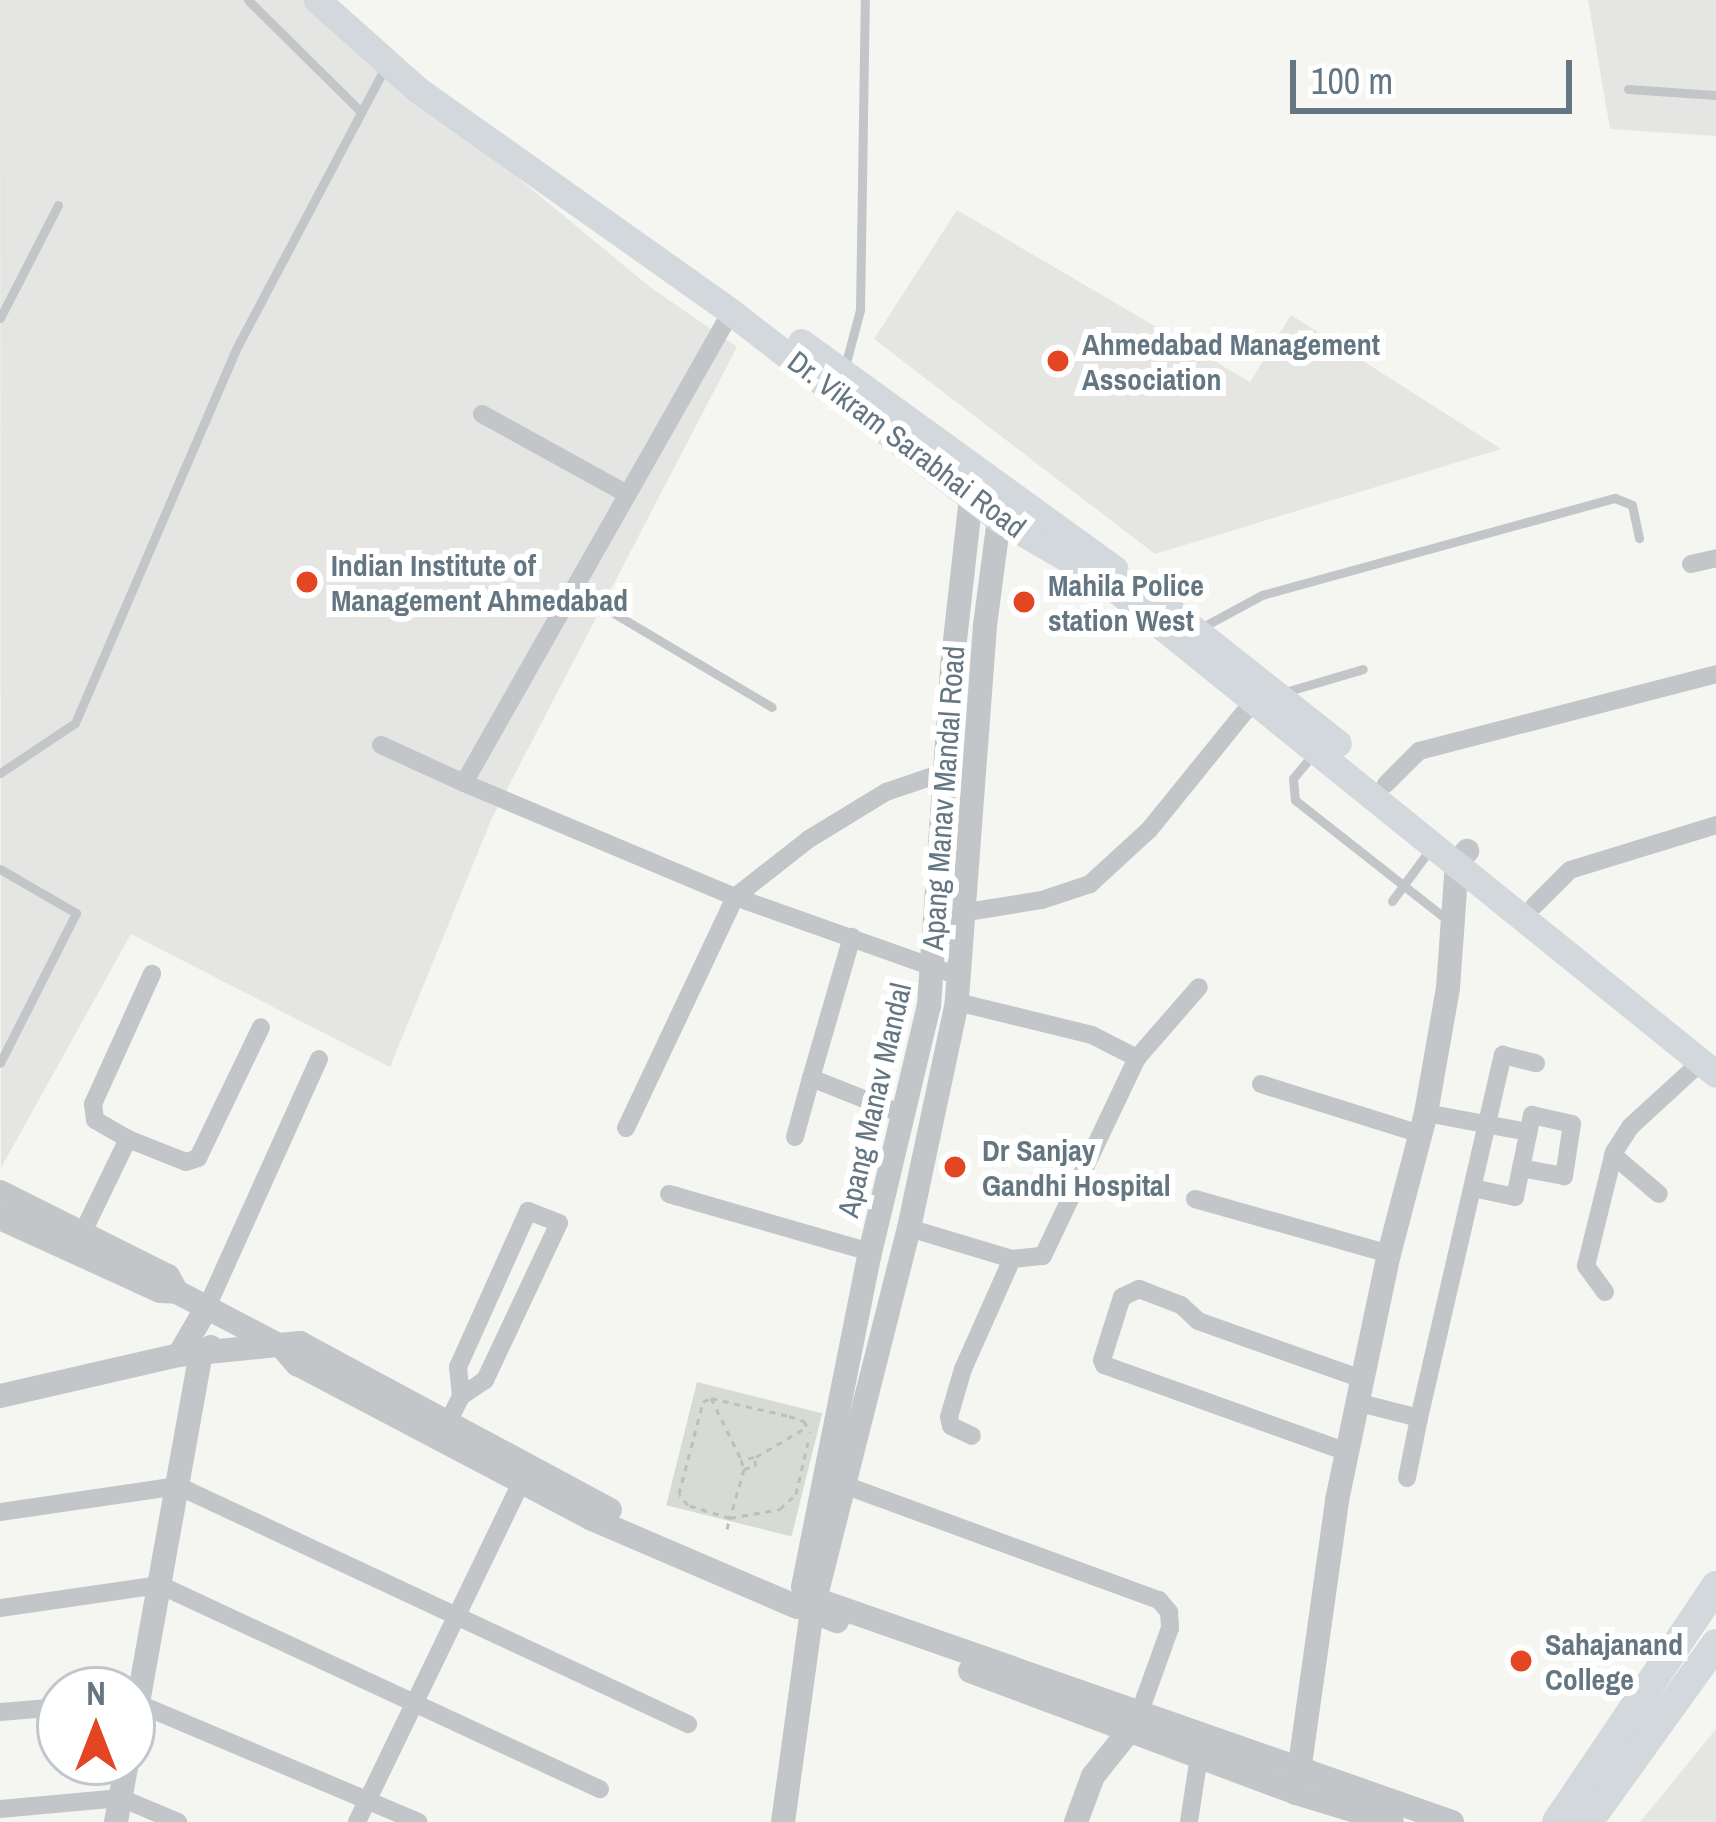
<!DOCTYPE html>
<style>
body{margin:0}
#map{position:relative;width:1716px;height:1822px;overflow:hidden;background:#f5f5f1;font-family:"Archivo Narrow",sans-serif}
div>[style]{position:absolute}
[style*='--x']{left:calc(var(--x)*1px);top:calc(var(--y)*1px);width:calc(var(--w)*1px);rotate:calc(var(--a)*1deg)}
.built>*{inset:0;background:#e5e6e4}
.green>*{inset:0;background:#d6dcd2;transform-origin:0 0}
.path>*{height:3px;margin-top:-1.5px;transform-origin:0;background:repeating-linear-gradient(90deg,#bcbec0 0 6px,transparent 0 12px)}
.service>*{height:9px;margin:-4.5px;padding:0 4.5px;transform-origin:4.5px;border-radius:4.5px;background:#c2c6c9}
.minor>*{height:18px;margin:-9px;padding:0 9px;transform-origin:9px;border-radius:9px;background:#c2c6c9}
.tertiary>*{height:24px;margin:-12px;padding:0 12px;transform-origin:12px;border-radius:12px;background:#c2c6c9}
.secondary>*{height:27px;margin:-13.5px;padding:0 13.5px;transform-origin:13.5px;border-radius:13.5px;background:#d3d8dc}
.primary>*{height:30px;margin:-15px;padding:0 15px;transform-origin:15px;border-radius:15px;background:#d3d8dc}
.dots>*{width:33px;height:33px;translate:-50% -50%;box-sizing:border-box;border:6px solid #fff;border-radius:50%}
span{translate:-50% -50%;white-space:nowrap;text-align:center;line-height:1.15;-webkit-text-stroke:12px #fff;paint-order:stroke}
.poi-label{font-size:30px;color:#637682;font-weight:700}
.left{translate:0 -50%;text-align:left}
.street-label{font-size:30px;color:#637682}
.north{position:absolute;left:36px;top:1666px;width:120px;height:120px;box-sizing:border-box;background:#fff;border:3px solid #c1c8cd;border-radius:50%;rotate:0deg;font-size:33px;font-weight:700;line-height:48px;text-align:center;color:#637682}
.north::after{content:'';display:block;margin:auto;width:42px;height:54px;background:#e44522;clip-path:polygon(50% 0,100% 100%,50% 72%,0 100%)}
.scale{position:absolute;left:1290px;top:60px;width:282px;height:54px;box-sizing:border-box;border:6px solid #637682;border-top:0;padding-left:15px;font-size:36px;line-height:42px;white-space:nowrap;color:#637682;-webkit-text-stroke:9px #fff;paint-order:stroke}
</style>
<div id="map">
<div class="built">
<i style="clip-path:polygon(0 0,303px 0,650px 287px,737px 347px,492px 818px,390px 1067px,131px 934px,1px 1168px)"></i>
<i style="clip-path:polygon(1588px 0,1716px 0,1716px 136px,1610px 129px)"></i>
<i style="clip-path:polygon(957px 210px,1250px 382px,1291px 315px,1501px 449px,1155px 554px,874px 339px)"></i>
<i style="clip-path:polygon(1716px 1729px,1716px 1822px,1640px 1822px)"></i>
</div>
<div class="green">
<i style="left:697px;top:1382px;width:129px;height:127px;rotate:14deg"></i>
</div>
<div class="path">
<i style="--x:711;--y:1398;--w:68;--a:63.8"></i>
<i style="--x:756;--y:1457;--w:57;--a:-30.6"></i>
<i style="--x:744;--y:1469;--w:12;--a:-14"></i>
<i style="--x:756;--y:1466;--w:9;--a:-103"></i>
<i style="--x:754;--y:1457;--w:13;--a:167"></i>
<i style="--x:741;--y:1460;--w:9;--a:72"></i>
<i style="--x:744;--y:1469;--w:51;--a:105.9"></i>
<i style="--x:730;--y:1518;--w:51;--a:-10.2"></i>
<i style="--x:780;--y:1509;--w:22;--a:-43"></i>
<i style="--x:796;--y:1494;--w:53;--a:-77"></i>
<i style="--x:727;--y:1529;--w:11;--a:-75"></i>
<i style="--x:730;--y:1518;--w:44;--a:-162.8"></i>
<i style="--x:688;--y:1505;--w:14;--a:-129"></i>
<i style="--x:679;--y:1494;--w:95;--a:-75.4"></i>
<i style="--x:703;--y:1402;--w:9;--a:-27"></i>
<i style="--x:711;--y:1398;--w:80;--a:13"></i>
<i style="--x:789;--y:1416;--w:16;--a:18"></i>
<i style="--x:804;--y:1421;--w:13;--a:63"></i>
</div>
<div class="service">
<i style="--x:248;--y:0;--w:159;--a:44.7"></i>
<i style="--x:1628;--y:89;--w:88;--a:3.9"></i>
<i style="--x:0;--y:318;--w:127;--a:-62.8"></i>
<i style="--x:844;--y:370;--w:62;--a:-75.1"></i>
<i style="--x:860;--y:310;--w:310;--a:-89.1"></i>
<i style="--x:573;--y:589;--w:231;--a:30.7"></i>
<i style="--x:1199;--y:629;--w:72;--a:-28.4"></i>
<i style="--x:1262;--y:595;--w:366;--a:-15.4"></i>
<i style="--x:1615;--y:498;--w:18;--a:22"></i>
<i style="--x:1632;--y:505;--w:34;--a:78"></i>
<i style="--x:1285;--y:692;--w:81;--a:-16.4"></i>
<i style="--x:1315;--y:752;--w:34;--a:130"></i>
<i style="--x:1293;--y:778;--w:22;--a:85"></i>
<i style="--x:1295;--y:800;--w:196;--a:38.2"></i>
<i style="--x:0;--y:773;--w:90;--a:-33.7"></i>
<i style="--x:75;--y:723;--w:409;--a:-66.7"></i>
<i style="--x:237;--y:347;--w:317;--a:-62.1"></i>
<i style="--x:0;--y:869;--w:88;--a:30.1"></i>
<i style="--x:76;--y:913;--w:168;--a:116.9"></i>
<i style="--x:1392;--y:901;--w:66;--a:-53.7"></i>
</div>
<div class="minor">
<i style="--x:731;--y:312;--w:541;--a:119.55"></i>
<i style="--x:464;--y:783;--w:294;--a:22.8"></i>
<i style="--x:735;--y:897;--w:240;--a:19.5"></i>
<i style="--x:482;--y:414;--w:166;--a:28.9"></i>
<i style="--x:1691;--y:564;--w:26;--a:-13"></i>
<i style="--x:381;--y:745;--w:91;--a:24.6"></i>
<i style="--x:1386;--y:784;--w:47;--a:-45"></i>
<i style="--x:1419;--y:751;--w:307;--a:-14.5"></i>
<i style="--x:1534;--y:906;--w:51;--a:-45"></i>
<i style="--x:1570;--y:870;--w:153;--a:-17.1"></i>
<i style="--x:967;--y:912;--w:76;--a:-9.1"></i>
<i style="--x:1042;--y:900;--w:51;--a:-18.4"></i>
<i style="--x:1090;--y:884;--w:80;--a:-42.5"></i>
<i style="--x:1149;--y:830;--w:169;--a:-51"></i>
<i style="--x:957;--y:1002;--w:139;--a:13.7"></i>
<i style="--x:1092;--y:1035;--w:51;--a:27.1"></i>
<i style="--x:811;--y:1078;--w:147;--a:-73.8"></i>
<i style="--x:1261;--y:1084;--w:168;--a:17.4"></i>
<i style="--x:1426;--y:1113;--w:104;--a:10.6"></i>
<i style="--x:626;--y:1128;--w:255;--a:-64.7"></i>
<i style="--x:735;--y:897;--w:94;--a:-38.1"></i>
<i style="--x:809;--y:839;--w:90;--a:-31.4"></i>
<i style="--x:886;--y:792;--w:62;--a:-18.7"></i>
<i style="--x:795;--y:1137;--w:61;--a:-74.8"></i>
<i style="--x:811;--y:1078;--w:98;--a:21.6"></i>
<i style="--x:128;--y:1139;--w:62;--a:21.6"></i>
<i style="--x:186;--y:1162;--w:13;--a:-18"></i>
<i style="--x:198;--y:1158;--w:145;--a:-64.3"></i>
<i style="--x:1613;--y:1155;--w:60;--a:40.3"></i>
<i style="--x:1473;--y:1188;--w:43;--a:12.1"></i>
<i style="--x:1515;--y:1197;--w:84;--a:-78.3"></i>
<i style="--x:1532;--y:1115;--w:41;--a:12.7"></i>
<i style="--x:1572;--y:1124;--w:53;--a:98.7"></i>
<i style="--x:1564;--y:1176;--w:44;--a:-169.5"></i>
<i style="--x:669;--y:1194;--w:209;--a:16.1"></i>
<i style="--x:1195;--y:1199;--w:202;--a:15.8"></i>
<i style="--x:909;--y:1228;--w:108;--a:16.8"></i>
<i style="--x:1012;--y:1259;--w:120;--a:114"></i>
<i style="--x:963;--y:1369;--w:50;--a:106.3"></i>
<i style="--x:949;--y:1417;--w:9;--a:77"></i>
<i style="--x:951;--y:1426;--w:23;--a:25"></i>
<i style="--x:82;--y:1234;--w:106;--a:-64.2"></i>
<i style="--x:128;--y:1139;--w:38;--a:-150"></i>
<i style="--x:95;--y:1120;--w:16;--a:-97"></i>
<i style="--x:93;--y:1104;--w:143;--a:-65.6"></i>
<i style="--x:1012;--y:1259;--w:31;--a:-6"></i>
<i style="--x:1043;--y:1256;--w:219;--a:-64.6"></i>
<i style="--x:1137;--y:1058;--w:94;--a:-48.9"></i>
<i style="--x:1605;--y:1292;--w:32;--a:-126"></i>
<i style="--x:1586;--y:1266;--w:117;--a:-76.2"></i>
<i style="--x:1614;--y:1152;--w:30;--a:-57"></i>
<i style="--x:1630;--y:1127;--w:96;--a:-42.5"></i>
<i style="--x:207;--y:1307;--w:272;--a:-65.7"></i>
<i style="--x:1356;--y:1402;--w:65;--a:14.3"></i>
<i style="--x:1419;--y:1418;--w:373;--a:-77"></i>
<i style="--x:1503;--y:1055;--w:34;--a:14"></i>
<i style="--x:449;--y:1420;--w:27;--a:-63"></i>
<i style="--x:461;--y:1396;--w:29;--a:-96"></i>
<i style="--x:458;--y:1367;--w:171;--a:-65.8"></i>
<i style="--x:528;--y:1211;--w:33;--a:21"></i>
<i style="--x:559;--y:1223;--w:174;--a:115.2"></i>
<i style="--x:485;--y:1380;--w:29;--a:146"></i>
<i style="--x:1347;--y:1452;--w:258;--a:-160.3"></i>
<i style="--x:1104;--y:1365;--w:5;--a:-112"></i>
<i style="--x:1102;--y:1360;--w:66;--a:-72.4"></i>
<i style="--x:1122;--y:1297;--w:19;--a:-25"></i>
<i style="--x:1139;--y:1289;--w:45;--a:20.9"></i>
<i style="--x:1181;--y:1305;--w:23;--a:43"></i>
<i style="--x:1198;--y:1321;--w:174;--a:19.5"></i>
<i style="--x:1407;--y:1478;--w:61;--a:-78.7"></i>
<i style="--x:847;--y:1486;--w:332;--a:20.1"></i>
<i style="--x:1159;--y:1600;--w:16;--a:50"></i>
<i style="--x:1169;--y:1612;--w:16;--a:86"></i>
<i style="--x:1170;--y:1628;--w:91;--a:109.8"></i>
<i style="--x:0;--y:1512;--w:180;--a:-8.3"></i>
<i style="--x:178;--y:1486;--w:563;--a:25.02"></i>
<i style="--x:0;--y:1608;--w:162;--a:-8.2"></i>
<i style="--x:160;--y:1585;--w:485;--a:24.9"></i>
<i style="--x:132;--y:1701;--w:311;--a:22.9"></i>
<i style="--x:0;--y:1712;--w:60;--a:-4.8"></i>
<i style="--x:0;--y:1809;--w:121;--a:-5.2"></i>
<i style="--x:121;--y:1798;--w:62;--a:22.8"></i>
<i style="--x:357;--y:1822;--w:386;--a:-64.2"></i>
<i style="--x:1189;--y:1822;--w:67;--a:-81.4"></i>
</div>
<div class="tertiary">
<i style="--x:1009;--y:507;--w:16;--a:130"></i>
<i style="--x:999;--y:519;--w:108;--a:97.5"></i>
<i style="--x:985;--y:626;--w:377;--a:94.3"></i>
<i style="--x:957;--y:1002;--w:231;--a:102"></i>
<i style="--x:909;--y:1228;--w:383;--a:104.2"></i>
<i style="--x:815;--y:1599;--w:675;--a:19.29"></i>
<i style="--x:0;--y:1192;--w:188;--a:26.6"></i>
<i style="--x:168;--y:1276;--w:18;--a:61"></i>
<i style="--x:0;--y:1218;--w:176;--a:24.5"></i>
<i style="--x:160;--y:1291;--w:17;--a:3"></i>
<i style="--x:177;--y:1292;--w:119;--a:27.6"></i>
<i style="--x:282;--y:1347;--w:23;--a:49"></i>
<i style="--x:297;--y:1364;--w:333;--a:27.7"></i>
<i style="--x:592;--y:1519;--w:223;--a:23.2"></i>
<i style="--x:179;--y:1355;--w:56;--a:-59.7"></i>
<i style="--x:0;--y:1396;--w:184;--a:-12.9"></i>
<i style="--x:179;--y:1355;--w:122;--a:-5.7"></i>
<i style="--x:300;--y:1343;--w:352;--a:28.3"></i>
<i style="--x:803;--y:1587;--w:337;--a:-78.7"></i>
<i style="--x:869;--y:1257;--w:258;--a:-76.6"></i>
<i style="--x:929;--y:1006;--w:340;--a:-86.1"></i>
<i style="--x:952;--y:667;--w:171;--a:-83.6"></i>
<i style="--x:971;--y:497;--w:11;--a:-52"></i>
<i style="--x:970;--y:1671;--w:348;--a:20.5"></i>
<i style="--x:1296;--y:1793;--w:100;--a:16.8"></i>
<i style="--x:132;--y:1736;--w:388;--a:-79.8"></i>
<i style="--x:201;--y:1354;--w:12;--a:-35"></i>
<i style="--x:1296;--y:1793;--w:296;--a:-82"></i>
<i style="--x:1337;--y:1500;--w:251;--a:-78.1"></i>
<i style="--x:1389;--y:1254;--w:146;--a:-75.3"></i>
<i style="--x:1426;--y:1113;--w:127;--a:-80"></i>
<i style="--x:1448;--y:988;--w:125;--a:-85.9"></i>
<i style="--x:1457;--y:863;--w:16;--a:-50"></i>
<i style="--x:116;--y:1822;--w:61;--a:-79.6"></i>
<i style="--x:783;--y:1822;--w:213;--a:-82.2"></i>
<i style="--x:812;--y:1611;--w:27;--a:22"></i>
<i style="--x:1076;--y:1822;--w:49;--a:-69.7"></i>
<i style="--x:1093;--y:1776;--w:58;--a:-51.3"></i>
</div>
<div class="secondary">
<i style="--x:317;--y:0;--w:135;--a:41.7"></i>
<i style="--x:418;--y:90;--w:384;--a:35.3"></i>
<i style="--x:731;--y:312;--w:339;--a:37.7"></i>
<i style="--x:999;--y:519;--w:121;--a:30.2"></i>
<i style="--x:1104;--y:580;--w:786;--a:38.91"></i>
<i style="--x:801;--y:342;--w:387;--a:35.9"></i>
<i style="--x:1156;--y:599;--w:232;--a:38.4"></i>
</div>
<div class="primary">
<i style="--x:1557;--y:1822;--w:285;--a:-56"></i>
<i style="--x:1588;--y:1822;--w:219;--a:-54.3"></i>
</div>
<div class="dots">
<i style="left:1058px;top:361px;background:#e44522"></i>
<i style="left:307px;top:582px;background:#e44522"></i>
<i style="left:1024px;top:602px;background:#e44522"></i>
<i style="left:955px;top:1167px;background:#e44522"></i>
<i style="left:1521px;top:1661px;background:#e44522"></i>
</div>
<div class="poi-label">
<span class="left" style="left:1082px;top:361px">Ahmedabad Management<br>Association</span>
<span class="left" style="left:331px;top:582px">Indian Institute of<br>Management Ahmedabad</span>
<span class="left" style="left:1048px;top:602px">Mahila Police<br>station West</span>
<span class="left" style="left:982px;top:1167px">Dr Sanjay<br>Gandhi Hospital</span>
<span class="left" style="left:1545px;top:1661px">Sahajanand<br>College</span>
</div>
<div class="street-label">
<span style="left:907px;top:444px;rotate:37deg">Dr. Vikram Sarabhai Road</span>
<span style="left:943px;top:798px;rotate:-86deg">Apang Manav Mandal Road</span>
<span style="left:874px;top:1100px;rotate:-77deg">Apang Manav Mandal</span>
</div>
<div class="north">N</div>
<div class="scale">100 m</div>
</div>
